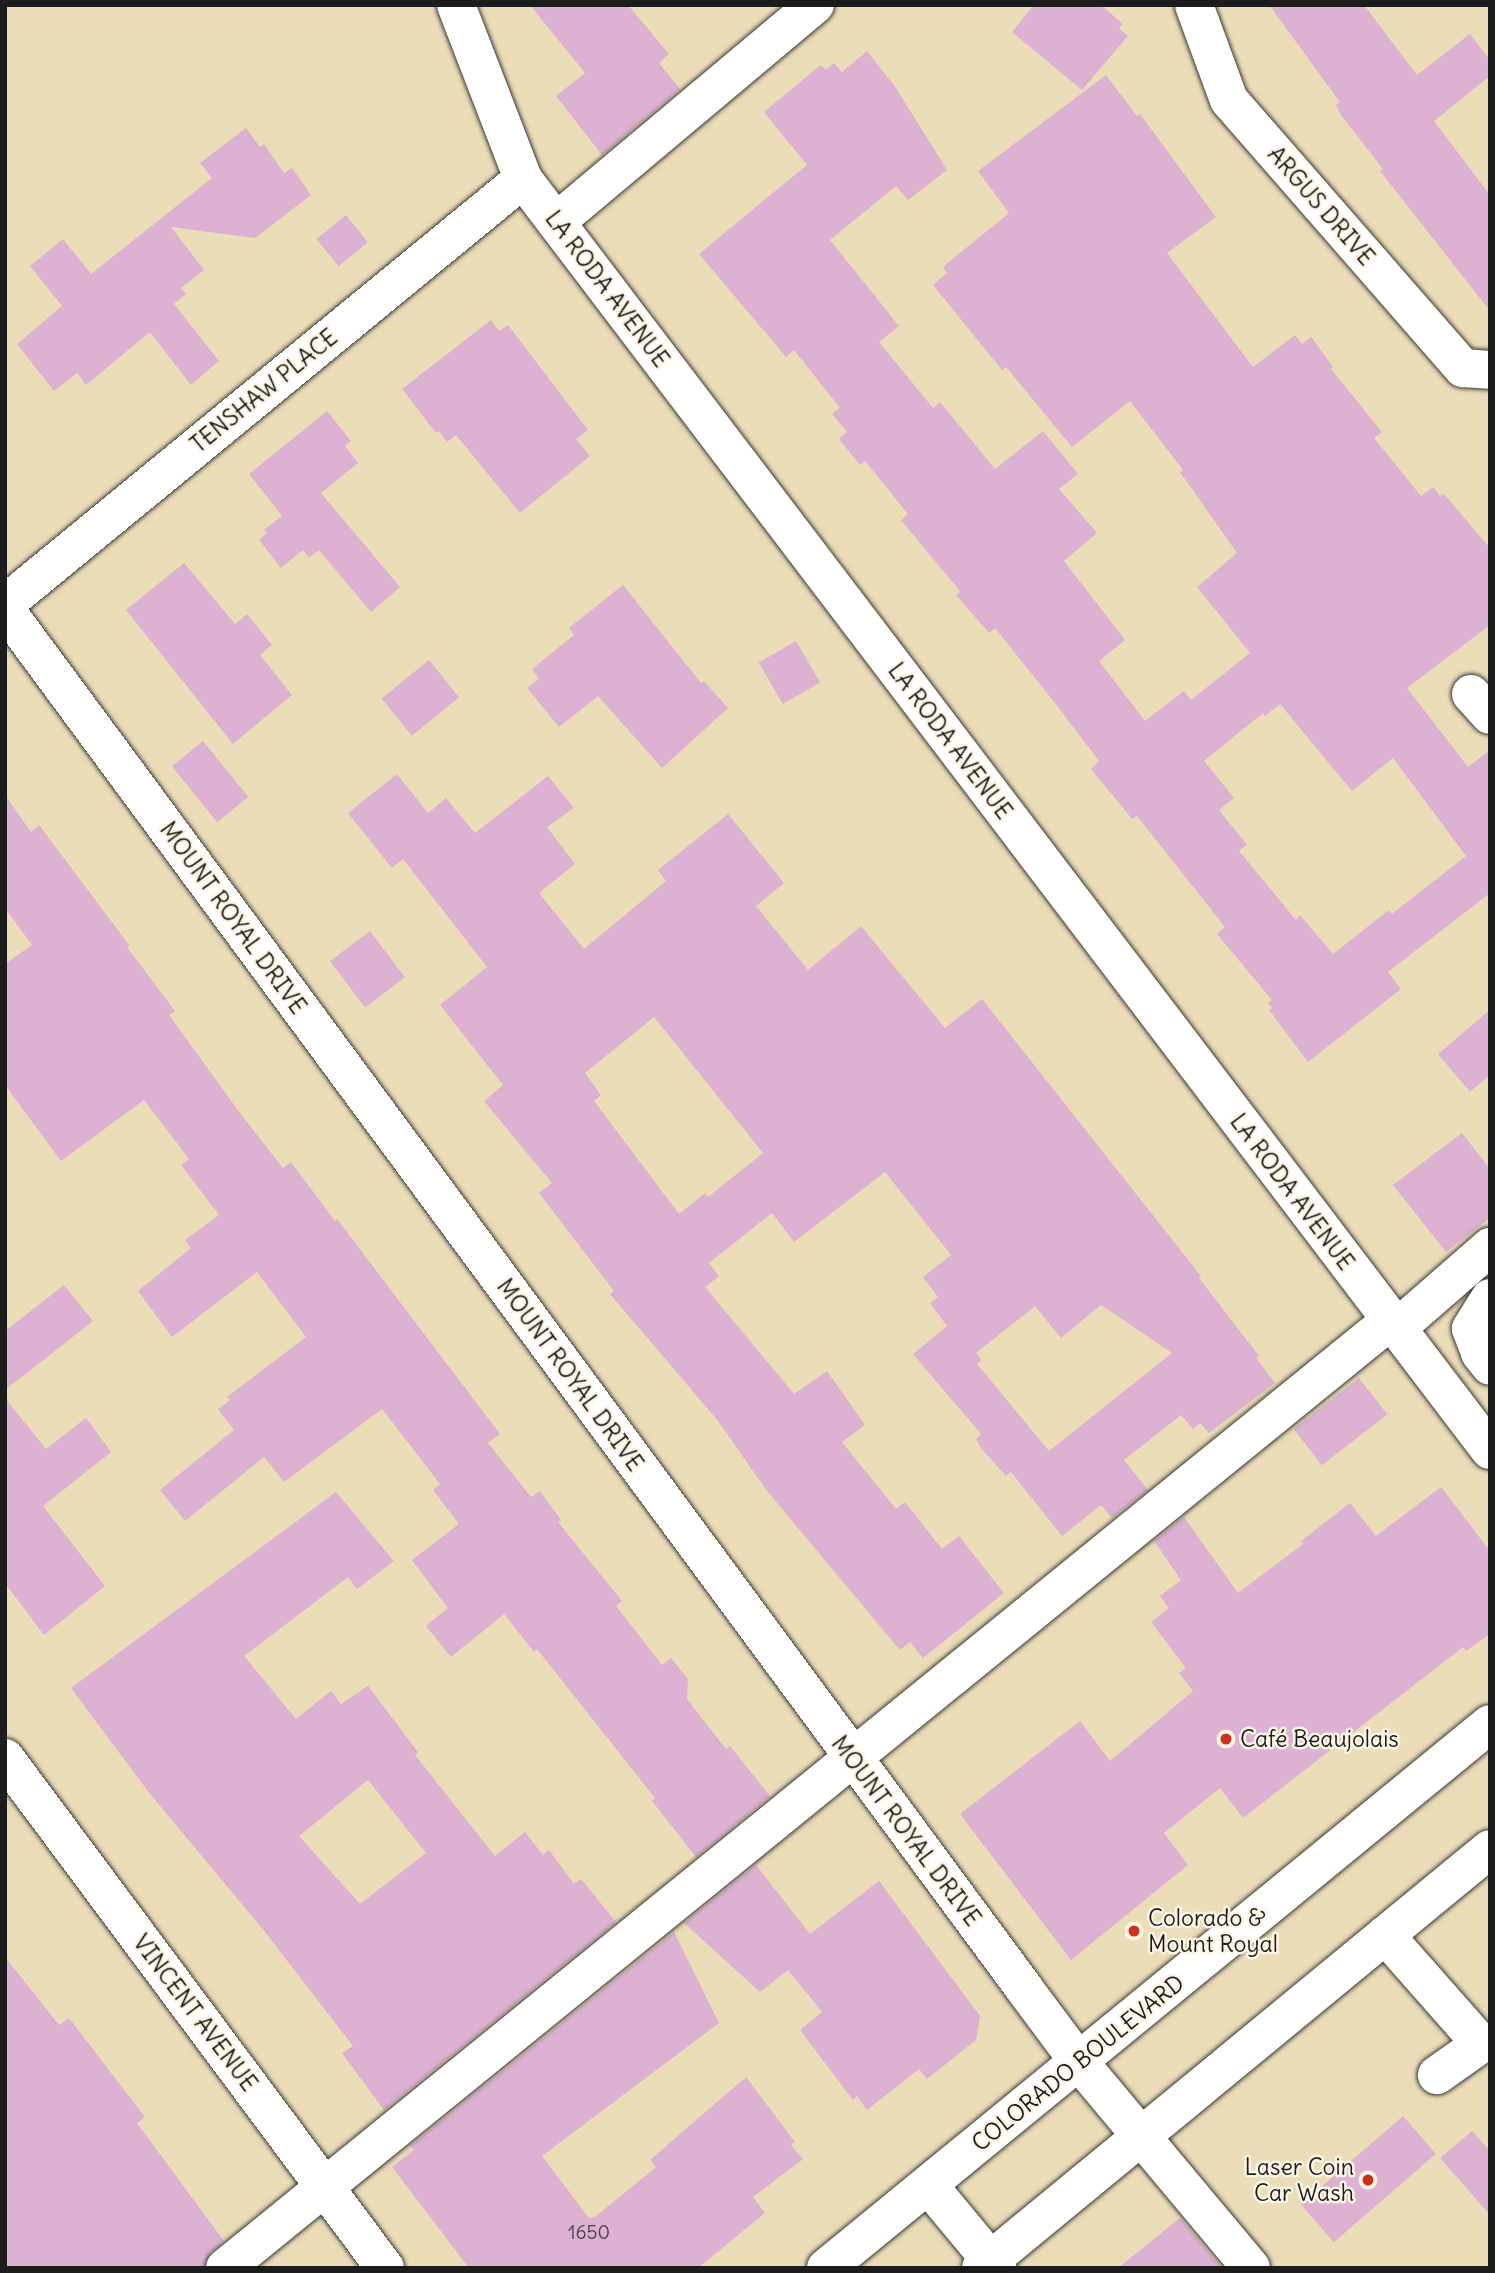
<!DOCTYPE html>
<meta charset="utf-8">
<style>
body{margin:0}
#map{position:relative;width:1495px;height:2273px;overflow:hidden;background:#ecddb9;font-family:Delius,sans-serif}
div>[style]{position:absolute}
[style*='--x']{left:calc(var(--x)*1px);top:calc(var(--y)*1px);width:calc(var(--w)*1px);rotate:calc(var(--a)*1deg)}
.building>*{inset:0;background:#dcb1d2;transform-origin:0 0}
.roads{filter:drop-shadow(0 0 2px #3b3934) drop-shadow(0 0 2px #3b3934)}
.minor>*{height:38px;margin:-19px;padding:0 19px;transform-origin:19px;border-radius:19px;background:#fff}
.major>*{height:38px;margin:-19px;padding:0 19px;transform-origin:19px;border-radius:19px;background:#fff}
.dots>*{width:19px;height:19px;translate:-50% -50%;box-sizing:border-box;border:4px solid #fcf5e5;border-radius:50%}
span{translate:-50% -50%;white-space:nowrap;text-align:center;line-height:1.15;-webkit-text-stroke:5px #fcf5e5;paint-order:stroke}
.number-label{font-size:19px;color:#4c414a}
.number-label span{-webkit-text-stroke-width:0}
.street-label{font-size:23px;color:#1c1c1c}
.poi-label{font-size:23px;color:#1c1c1c}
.left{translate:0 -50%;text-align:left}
.right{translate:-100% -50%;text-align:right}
.frame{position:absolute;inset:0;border:7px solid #1c1c1c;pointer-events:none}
</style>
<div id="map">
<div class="building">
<i style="clip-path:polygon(530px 5px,628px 5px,669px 54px,659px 63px,680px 89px,602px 155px,556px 96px,585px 73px)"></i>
<i style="clip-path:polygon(1034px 5px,1101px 5px,1123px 24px,1119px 28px,1128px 36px,1082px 90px,1012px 32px)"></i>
<i style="clip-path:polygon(1269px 5px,1364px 5px,1417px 75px,1470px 34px,1490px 60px,1490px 76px,1434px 121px,1490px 195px,1490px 311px,1380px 171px,1383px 169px,1341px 115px,1336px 105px,1340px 102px)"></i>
<i style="clip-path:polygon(evenodd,867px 51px,896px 88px,947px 170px,908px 200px,896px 186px,830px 240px,899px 326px,879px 342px,933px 408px,940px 402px,995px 469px,1043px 431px,1078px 474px,1059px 489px,1097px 533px,1064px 561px,1125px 640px,1099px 661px,1145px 721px,1184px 691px,1191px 700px,1250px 653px,1197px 587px,1237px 553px,1180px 472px,1183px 470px,1130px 401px,1072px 447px,1006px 367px,1002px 370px,933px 285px,947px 273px,943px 267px,1009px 213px,978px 171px,1106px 75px,1137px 116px,1140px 114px,1216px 217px,1167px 253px,1253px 367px,1295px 335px,1302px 344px,1311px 337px,1333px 367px,1331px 369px,1382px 432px,1374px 438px,1421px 496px,1433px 487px,1440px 496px,1444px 494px,1490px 548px,1490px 625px,1407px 688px,1468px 767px,1490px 750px,1490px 893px,1388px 972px,1401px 989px,1308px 1062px,1269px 1010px,1272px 1008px,1268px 1003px,1272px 1000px,1217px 934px,1225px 927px,1137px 816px,1132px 819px,1091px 769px,1099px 761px,1055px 703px,995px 628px,989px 633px,956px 595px,960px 591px,901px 520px,908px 514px,865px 461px,860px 465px,839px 439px,847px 432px,832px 414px,840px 408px,794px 350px,786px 357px,699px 254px,807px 165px,764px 112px,821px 65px,826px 70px,834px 63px,842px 72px,867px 51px,1280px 704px,1352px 791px,1393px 758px,1466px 856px,1392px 914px,1389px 910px,1333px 954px,1300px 915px,1296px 920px,1239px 851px,1247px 845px,1219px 810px,1234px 798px,1204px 761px,1263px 713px,1265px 716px,1280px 704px)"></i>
<i style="clip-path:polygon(246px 128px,260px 147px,264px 144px,284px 173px,292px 168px,311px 195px,255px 238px,171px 227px,204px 270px,181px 288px,186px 294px,174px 304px,219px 361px,191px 385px,150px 332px,86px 385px,77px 373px,54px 391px,17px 344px,62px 306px,30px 266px,63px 239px,91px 274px,212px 178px,200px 163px)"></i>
<i style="left:346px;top:215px;width:35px;height:38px;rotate:51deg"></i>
<i style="clip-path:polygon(491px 320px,499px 331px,508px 325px,588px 430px,576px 439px,590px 456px,520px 513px,456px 435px,447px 442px,439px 431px,436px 433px,402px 389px)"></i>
<i style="clip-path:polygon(327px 411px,351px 441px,345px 446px,358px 463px,321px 493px,400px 587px,371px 612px,319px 550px,309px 558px,303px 550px,281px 568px,259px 540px,267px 533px,264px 530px,282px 516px,249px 474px)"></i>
<i style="clip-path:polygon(184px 563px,235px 624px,247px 614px,272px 645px,260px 655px,292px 695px,233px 744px,126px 610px)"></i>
<i style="clip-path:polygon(623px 585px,701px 683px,704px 681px,728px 708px,662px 768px,598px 696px,559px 727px,527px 688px,539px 679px,532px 669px,574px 635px,569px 628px)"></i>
<i style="left:796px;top:641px;width:48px;height:43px;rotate:60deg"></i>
<i style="left:429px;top:660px;width:48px;height:61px;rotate:51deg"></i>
<i style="left:203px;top:741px;width:72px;height:40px;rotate:51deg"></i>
<i style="clip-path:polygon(evenodd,397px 774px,428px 813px,446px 798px,475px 833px,548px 776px,574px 808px,547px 827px,575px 864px,539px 893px,584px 949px,666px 881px,658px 870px,728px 814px,784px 883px,756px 906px,808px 970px,861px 926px,945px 1028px,982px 999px,1201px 1276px,1199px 1278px,1259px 1356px,1256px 1358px,1275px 1383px,1209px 1433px,1200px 1423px,1193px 1429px,1181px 1415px,1124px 1460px,1148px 1490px,1112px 1518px,1101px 1505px,1062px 1536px,1011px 1472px,1006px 1476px,981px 1448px,976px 1439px,981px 1434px,913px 1354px,947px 1326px,930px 1303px,938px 1297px,923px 1277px,951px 1255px,885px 1172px,794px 1242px,772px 1213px,709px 1263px,719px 1276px,705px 1287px,794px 1394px,827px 1371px,865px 1425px,842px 1442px,896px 1509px,905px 1502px,942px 1549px,959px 1536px,1004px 1593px,923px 1658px,910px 1642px,900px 1650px,767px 1491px,718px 1421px,610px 1294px,614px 1291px,539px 1193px,552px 1183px,484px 1101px,503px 1085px,440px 1005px,487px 967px,403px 859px,392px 868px,348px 813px,397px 774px,654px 1017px,763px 1153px,708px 1197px,705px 1193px,679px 1214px,594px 1101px,601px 1095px,585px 1073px,654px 1017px,397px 774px,1101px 1305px,1172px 1353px,1049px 1451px,977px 1364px,982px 1360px,976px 1353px,1035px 1306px,1061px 1338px,1101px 1305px)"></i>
<i style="clip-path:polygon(5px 795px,31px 832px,39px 825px,129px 945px,127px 947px,175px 1011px,169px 1015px,240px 1113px,283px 1168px,291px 1162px,335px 1221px,337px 1219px,500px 1434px,488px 1443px,531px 1497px,540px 1491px,561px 1520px,558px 1522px,622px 1601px,616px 1606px,662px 1665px,671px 1658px,688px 1679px,687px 1699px,726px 1749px,730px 1746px,770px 1796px,696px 1857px,652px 1801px,655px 1798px,537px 1649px,534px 1652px,504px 1614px,451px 1657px,426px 1626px,448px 1608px,412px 1560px,459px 1524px,433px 1490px,440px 1484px,382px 1409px,284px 1482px,264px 1457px,185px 1521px,160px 1490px,234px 1430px,218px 1409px,230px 1400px,227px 1397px,306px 1337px,257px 1272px,172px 1337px,138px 1291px,191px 1248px,185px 1240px,219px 1215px,181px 1165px,189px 1159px,144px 1100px,61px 1161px,5px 1085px,5px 964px,32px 945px,5px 908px)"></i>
<i style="left:370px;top:931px;width:58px;height:50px;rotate:53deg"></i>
<i style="clip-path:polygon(1490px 1010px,1490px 1075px,1470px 1092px,1438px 1054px)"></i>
<i style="clip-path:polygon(1462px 1133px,1490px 1169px,1490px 1218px,1446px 1252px,1393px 1185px)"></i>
<i style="clip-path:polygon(64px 1285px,93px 1321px,5px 1390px,5px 1331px)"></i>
<i style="left:1359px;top:1378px;width:46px;height:83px;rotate:52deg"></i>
<i style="clip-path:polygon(5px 1398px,46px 1449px,86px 1418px,111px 1452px,43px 1506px,105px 1586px,44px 1635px,5px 1583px)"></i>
<i style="clip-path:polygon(1441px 1487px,1490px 1551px,1490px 1634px,1466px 1651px,1463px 1647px,1243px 1818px,1220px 1788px,1164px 1833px,1188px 1865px,1071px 1960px,960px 1814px,1080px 1721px,1110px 1761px,1193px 1691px,1179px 1673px,1186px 1668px,1151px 1622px,1169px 1608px,1160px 1596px,1181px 1580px,1154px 1541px,1184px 1517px,1238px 1593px,1303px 1544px,1301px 1541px,1350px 1503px,1376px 1536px)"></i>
<i style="clip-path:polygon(evenodd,336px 1492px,394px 1561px,357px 1589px,348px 1577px,244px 1656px,296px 1719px,331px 1691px,341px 1704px,368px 1686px,418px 1752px,415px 1755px,495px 1856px,525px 1832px,543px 1855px,549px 1850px,574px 1884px,581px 1879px,616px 1922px,384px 2110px,342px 2053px,353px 2046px,265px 1932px,150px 1794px,71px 1688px,336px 1492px,368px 1780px,426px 1853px,360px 1904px,299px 1836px,368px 1780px)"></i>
<i style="clip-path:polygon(756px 1865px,810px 1934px,879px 1881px,980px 2016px,976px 2040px,927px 2079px,919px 2069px,867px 2110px,857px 2096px,853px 2100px,800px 2030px,822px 2012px,788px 1970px,760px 1992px,684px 1923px)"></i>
<i style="clip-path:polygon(674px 1932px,719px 2023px,542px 2156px,589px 2218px,595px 2217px,656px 2167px,650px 2160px,746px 2077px,795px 2142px,791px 2145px,803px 2159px,753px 2197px,765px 2213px,698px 2268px,469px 2268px,392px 2167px,414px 2150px,410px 2146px)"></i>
<i style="clip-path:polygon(5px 1957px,59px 2025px,69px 2018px,145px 2117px,137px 2123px,224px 2241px,211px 2252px,204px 2268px,5px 2268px)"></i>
<i style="left:1403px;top:2116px;width:50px;height:135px;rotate:49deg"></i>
<i style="clip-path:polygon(1472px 2131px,1490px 2151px,1490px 2215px,1440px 2158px)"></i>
<i style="clip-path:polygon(1180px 2218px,1222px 2268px,1118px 2268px)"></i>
</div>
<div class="roads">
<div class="minor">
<i style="--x:456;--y:5;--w:186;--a:68.9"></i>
<i style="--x:523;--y:179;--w:1597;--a:52.74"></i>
<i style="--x:1194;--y:5;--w:101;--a:69.8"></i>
<i style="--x:1229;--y:100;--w:356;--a:48.9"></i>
<i style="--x:1463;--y:368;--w:27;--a:4"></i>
<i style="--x:556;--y:222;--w:338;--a:-40"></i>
<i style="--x:5;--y:604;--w:670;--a:-39.37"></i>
<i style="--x:5;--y:609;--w:1713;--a:53.54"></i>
<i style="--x:1023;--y:1987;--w:94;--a:53.3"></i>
<i style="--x:1079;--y:2062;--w:268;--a:50.1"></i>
<i style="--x:1471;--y:694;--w:28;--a:48"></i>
<i style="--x:1490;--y:1298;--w:36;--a:122"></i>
<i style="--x:1471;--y:1329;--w:26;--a:69"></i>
<i style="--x:1480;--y:1353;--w:16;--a:52"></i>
<i style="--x:1396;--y:1329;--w:125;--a:-41.1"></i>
<i style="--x:5;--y:1758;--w:636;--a:53.31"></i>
<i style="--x:1385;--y:1935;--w:145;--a:48.6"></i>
<i style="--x:1481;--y:2044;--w:54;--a:144.8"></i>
<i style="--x:929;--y:2186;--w:107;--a:50.3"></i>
<i style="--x:225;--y:2268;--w:1501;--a:-39.11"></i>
</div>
<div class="major">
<i style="--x:826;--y:2268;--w:858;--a:-39.33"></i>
<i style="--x:981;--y:2268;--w:659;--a:-39.46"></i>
</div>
</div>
<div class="dots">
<i style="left:1226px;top:1739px;background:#c8321e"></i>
<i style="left:1134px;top:1931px;background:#c8321e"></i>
<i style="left:1368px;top:2180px;background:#c8321e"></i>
</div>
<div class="number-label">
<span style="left:589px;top:2233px">1650</span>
</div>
<div class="street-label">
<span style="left:1321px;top:206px;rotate:49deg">ARGUS DRIVE</span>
<span style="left:607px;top:289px;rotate:53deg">LA RODA AVENUE</span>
<span style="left:264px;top:391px;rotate:-39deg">TENSHAW PLACE</span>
<span style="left:950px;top:741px;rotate:53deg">LA RODA AVENUE</span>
<span style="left:233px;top:918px;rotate:54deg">MOUNT ROYAL DRIVE</span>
<span style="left:1292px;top:1192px;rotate:53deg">LA RODA AVENUE</span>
<span style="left:570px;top:1375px;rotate:54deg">MOUNT ROYAL DRIVE</span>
<span style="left:906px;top:1831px;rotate:53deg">MOUNT ROYAL DRIVE</span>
<span style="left:195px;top:2013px;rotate:53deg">VINCENT AVENUE</span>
<span style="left:1078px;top:2063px;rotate:-39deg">COLORADO BOULEVARD</span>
</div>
<div class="poi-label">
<span class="left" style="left:1240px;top:1739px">Café Beaujolais</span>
<span class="left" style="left:1148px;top:1931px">Colorado &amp;<br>Mount Royal</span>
<span class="right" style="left:1354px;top:2180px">Laser Coin<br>Car Wash</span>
</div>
<div class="frame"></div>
</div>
